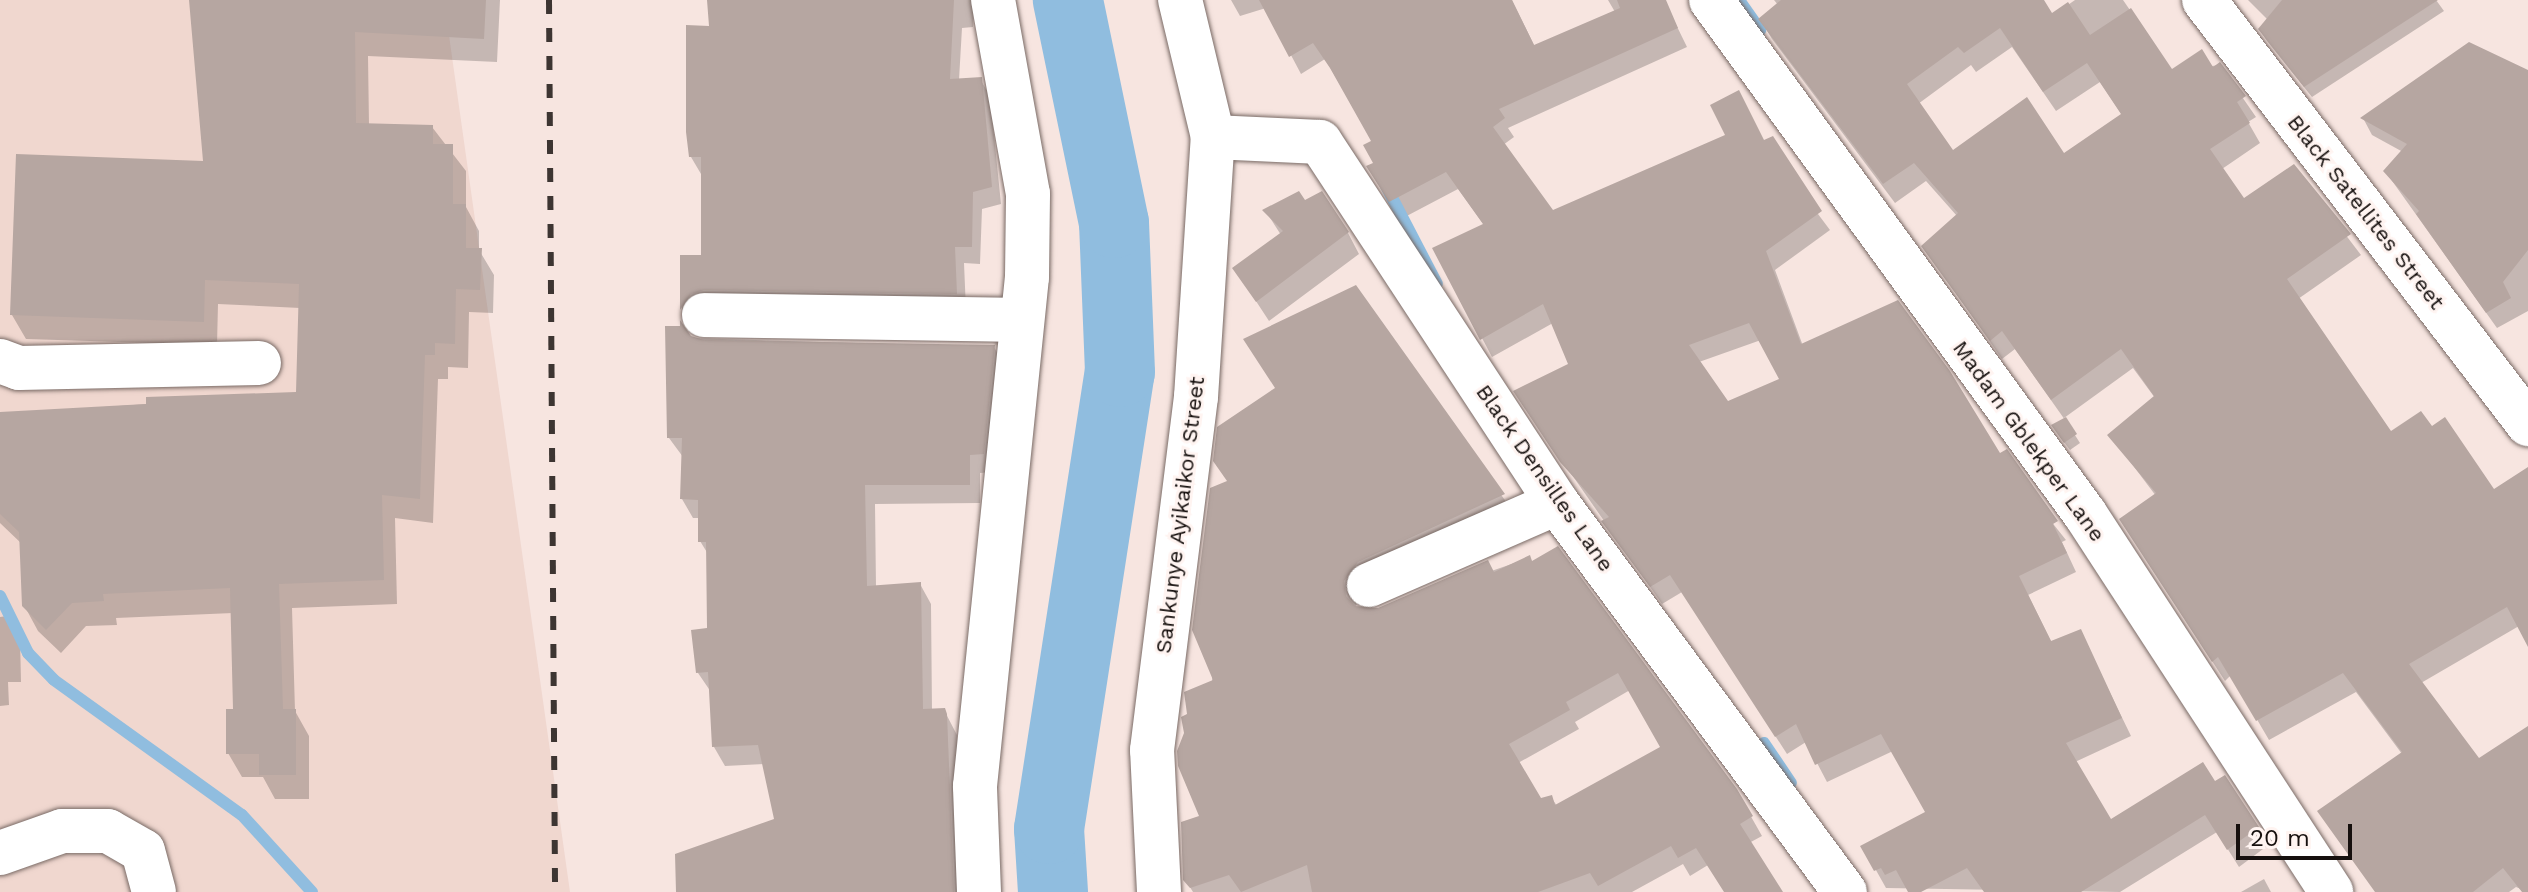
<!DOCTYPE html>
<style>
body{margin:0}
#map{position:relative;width:2528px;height:892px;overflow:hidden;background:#f7e5e0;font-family:"Work Sans",sans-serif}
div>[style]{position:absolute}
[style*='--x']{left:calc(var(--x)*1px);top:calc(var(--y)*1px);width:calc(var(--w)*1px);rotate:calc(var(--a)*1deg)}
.built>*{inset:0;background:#f0d7cf}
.shadow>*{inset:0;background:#0003}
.stream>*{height:12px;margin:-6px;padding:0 6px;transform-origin:6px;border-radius:6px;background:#90bddf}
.river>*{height:70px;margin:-35px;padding:0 35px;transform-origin:35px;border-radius:35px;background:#90bddf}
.building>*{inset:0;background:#b6a6a1}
.roads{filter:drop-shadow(0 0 2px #796a65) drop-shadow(0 0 2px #796a65)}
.minor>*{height:44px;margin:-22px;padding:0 22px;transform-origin:22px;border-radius:22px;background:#fff}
.rail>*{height:6px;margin-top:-3px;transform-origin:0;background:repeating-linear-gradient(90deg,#3d3532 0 14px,transparent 0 28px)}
span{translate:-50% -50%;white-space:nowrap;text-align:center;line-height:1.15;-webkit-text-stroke:6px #fff4f1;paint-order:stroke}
.street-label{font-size:22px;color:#16100e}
.scale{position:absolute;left:2236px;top:824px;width:116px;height:36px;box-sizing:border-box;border:4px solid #16100e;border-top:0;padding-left:10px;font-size:24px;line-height:28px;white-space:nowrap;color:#16100e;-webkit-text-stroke:6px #fff4f1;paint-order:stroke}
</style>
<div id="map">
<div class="built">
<i style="clip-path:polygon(0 0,444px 0,570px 892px,0 892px)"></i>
</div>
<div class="shadow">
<i style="clip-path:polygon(191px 0,500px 0,497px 62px,368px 56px,369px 125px,432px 127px,466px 171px,466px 207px,479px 231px,479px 250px,494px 275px,493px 313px,469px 312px,468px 368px,448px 367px,448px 379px,438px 379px,433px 523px,395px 518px,397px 604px,292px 608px,295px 711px,309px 736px,309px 799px,275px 799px,263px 777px,242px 777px,228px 753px,235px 711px,233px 613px,116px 618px,117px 625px,86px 626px,61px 653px,38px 631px,24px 605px,23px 545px,0 523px,0 414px,298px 394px,300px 308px,218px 304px,217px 345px,26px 339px,12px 315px,205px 163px)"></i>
<i style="clip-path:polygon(741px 0,974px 0,973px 27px,962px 28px,959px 80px,980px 79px,990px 96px,1001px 204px,982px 209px,980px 264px,964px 263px,966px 310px,691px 325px,682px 309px,682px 257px,703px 257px,701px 174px,691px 157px,711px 28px)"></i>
<i style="clip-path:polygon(evenodd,1231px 0,1512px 0,1535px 47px,1615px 12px,1608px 0,1664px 0,1687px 47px,1508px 128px,1514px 137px,1503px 145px,1552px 212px,1764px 142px,1830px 230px,1775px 270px,1803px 346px,1999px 456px,2066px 540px,2062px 542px,2076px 572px,2028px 595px,2052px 643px,2080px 631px,2131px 736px,2075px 762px,2111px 822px,2215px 784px,2267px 846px,2239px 867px,2217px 832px,2120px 892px,1886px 888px,1863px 847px,1927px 813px,1893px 751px,1827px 782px,1806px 742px,1787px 754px,1682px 592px,1662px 604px,1526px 409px,1571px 365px,1553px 323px,1492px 357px,1435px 249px,1484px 225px,1458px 189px,1401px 219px,1379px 185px,1374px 142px,1325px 59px,1301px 74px,1266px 8px,1240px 16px,1231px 0,1761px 340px,1782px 380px,1727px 403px,1699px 362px,1761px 340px)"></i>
<i style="clip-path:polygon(evenodd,1774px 0,2041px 0,2052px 16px,2075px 0,2123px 0,2172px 71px,2220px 65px,2256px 117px,2248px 122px,2260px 143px,2222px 169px,2244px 200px,2293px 166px,2361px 255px,2298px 299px,2391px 433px,2493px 492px,2528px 469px,2528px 639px,2519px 626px,2421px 683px,2479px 761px,2528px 728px,2528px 892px,2516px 887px,2509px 892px,2376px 892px,2320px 812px,2402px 754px,2356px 692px,2269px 740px,2231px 675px,2225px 681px,2133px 539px,2156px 496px,2110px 435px,2155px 398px,2133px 368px,2064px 418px,2080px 443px,2070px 450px,2058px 434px,2065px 420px,2015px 349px,2002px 359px,1923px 246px,1957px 216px,1926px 181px,1895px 203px,1772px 39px,1760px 19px,1778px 5px,1774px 0,2012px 47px,2056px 111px,2100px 82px,2122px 115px,2064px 156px,1953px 153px,1918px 104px,1971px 65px,1976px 72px,2012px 47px)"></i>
<i style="clip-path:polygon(2248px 0,2436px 0,2444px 11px,2312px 97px,2267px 41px,2260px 30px,2268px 20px)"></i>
<i style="clip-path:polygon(2528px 72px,2528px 311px,2497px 328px,2385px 171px,2403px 152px,2372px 135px,2363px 118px)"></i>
<i style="clip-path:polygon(1305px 203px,1348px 233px,1359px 254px,1269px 321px,1235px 269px,1281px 235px,1265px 210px)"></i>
<i style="clip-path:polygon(evenodd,1355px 288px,1514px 513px,1369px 581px,1355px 608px,1379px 610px,1529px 558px,1736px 790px,1762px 836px,1749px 843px,1781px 892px,1725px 892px,1708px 865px,1690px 876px,1683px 864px,1632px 892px,1193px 892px,1185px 879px,1201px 817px,1228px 482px,1277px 389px,1355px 288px,1630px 690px,1663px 748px,1557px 806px,1551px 797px,1540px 801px,1518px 763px,1579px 729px,1575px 722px,1630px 690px)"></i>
<i style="clip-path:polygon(689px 338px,994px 347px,1005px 366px,994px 472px,980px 473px,980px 503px,875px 504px,876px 587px,920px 584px,931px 604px,932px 711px,944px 710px,957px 735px,963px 892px,678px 892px,776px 820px,764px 764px,725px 766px,714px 747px,711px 692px,698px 673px,709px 630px,708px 554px,700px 541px,700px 518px,693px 518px,682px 499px,683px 457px,669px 438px)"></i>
<i style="clip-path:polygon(7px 616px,20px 638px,21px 682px,8px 682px,9px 705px,0 706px,0 617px)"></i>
<i style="clip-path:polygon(2264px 879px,2271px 892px,2241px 892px)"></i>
</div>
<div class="stream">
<i style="--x:1739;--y:0;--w:37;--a:55"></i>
<i style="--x:1386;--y:186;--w:110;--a:62.5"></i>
<i style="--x:0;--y:596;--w:64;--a:63.8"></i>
<i style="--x:28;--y:653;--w:37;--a:46"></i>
<i style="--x:54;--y:680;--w:231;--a:35.7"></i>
<i style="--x:242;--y:815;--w:104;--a:47.7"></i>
<i style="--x:1764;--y:743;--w:48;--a:56"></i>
</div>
<div class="river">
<i style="--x:1053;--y:892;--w:63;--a:-93.6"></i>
<i style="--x:1049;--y:829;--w:462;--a:-81.2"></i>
<i style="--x:1120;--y:372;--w:149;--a:-92.3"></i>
<i style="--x:1114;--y:223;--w:228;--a:-101.7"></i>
</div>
<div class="building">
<i style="clip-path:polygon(189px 0,486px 0,484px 39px,355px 32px,356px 123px,433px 125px,433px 144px,453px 144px,453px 204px,466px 204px,466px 248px,482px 248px,480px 290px,456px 289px,455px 344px,435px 343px,435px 355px,425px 355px,420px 499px,382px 495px,384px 580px,279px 584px,283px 709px,296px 709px,296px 775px,259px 775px,259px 754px,226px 754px,226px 709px,233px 709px,230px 588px,103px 594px,104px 601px,72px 603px,46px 630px,22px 606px,19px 532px,0 514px,0 412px,146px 404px,146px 397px,296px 392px,299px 284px,205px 280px,204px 322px,10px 315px,16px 154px,203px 161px)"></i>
<i style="clip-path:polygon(707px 0,954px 0,950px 79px,982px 77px,992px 187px,973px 192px,972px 247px,955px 247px,957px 294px,704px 290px,691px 294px,680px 310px,680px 255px,701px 255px,701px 157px,689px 157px,686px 132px,686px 25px,709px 26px)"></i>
<i style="clip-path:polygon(evenodd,1259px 0,1512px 0,1534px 45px,1620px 8px,1617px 0,1666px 0,1678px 28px,1499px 109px,1505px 118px,1493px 127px,1553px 210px,1725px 135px,1710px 105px,1739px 90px,1764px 140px,1773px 136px,1822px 211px,1766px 251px,1801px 344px,1898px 300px,1950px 371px,2000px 453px,2007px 449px,2058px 521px,2053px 524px,2067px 553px,2019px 576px,2051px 641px,2081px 629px,2122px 718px,2066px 743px,2111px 819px,2203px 762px,2215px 781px,2225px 775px,2259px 827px,2227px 850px,2205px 815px,2081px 892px,1984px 892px,1967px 868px,1921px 892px,1908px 892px,1896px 870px,1885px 875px,1881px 868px,1874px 871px,1860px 846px,1925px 812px,1881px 734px,1815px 765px,1796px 724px,1775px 737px,1670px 575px,1650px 587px,1601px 521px,1609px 517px,1560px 462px,1513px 391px,1568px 364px,1543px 304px,1480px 340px,1432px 248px,1483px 224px,1446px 172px,1389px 202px,1366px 166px,1373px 163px,1363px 145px,1371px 141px,1330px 68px,1313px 43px,1289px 57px,1259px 0,1749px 323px,1779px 379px,1728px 401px,1689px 345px,1749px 323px)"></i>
<i style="clip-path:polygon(evenodd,1781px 0,2044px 0,2052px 13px,2068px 2px,2090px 35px,2131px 8px,2172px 69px,2202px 49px,2213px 67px,2220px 62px,2246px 96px,2237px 102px,2250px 123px,2210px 149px,2244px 198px,2294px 164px,2351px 234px,2287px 279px,2391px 431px,2421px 411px,2432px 426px,2445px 417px,2494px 489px,2528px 467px,2528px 647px,2507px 607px,2409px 664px,2479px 758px,2528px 726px,2528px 892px,2522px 892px,2503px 868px,2473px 892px,2375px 892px,2317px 811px,2402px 752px,2343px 673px,2256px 721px,2218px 657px,2212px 662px,2119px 519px,2156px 493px,2107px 435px,2154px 396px,2121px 349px,2051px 400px,2002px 331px,1990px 341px,1921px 246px,1958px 213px,1914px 163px,1883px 184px,1758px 19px,1781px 0,2000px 28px,2043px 92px,2087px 63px,2121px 114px,2064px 153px,2027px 97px,1953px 150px,1907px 84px,1958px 47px,1964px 53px,2000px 28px)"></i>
<i style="clip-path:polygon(2282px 0,2438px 0,2304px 87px,2258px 29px)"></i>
<i style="clip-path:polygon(2469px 42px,2528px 70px,2528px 250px,2503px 282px,2511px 298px,2486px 313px,2416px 214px,2419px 211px,2383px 171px,2407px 144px,2360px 118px)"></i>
<i style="clip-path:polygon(1299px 191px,1305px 200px,1322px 191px,1349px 232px,1256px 302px,1232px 268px,1283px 231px,1262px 210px)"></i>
<i style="clip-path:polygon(evenodd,1356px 285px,1505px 494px,1358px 562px,1344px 581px,1346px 596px,1355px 606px,1378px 608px,1488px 560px,1494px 572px,1530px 555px,1532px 561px,1558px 546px,1737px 789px,1753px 816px,1740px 824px,1783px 892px,1724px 892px,1696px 848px,1678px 858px,1671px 846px,1598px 886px,1590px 873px,1538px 892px,1312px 892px,1307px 865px,1241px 892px,1229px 875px,1190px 888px,1183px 880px,1181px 822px,1199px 816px,1178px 766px,1177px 751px,1184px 733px,1181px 717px,1187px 714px,1184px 692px,1213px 680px,1192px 630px,1210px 488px,1227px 481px,1213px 461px,1217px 427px,1275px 388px,1243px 339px,1356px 285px,1618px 673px,1660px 747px,1555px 805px,1552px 795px,1541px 798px,1509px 744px,1570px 710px,1566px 702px,1618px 673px)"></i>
<i style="clip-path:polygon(680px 320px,691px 336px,704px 340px,995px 345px,984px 454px,970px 455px,970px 485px,865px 485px,867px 586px,921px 582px,923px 709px,945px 708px,947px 714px,954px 892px,676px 892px,675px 854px,774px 819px,758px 745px,712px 747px,708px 672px,696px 673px,691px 630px,707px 628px,706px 542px,698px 542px,698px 500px,680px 499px,682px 438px,667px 438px,665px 326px,680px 326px)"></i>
<i style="clip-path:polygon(2066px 417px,2077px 434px,2064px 443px,2051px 425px)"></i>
</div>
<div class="roads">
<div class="minor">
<i style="--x:1711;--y:0;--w:636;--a:53.96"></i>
<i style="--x:2085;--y:514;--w:451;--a:56.9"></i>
<i style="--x:2204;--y:0;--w:534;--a:52.61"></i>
<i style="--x:1213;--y:137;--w:107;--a:2.7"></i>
<i style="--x:1320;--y:142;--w:432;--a:56.7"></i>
<i style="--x:1557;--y:503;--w:484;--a:53.5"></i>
<i style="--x:704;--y:315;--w:316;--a:0.9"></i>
<i style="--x:0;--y:361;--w:20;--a:20"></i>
<i style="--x:19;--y:368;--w:240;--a:-1.2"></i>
<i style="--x:1369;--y:585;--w:205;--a:-23.6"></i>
<i style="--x:0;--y:853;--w:66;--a:-19.5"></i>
<i style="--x:62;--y:831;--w:46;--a:0"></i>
<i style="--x:108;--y:831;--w:40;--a:29.7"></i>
<i style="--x:143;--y:851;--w:42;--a:75"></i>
<i style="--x:979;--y:892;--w:106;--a:-92.2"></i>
<i style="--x:975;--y:786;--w:512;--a:-84.17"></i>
<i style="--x:1027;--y:277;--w:83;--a:-89.3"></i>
<i style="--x:1028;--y:194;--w:197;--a:-100.2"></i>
<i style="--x:1159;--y:892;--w:142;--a:-92.8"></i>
<i style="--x:1152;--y:750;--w:356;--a:-82.9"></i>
<i style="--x:1196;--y:397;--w:261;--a:-86.3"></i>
<i style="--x:1213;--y:137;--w:141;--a:-103.5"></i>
</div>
</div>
<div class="rail">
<i style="--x:549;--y:0;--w:892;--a:89.61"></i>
</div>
<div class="street-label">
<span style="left:2366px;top:212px;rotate:52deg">Black Satellites Street</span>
<span style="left:2029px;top:441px;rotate:54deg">Madam Gblekper Lane</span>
<span style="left:1545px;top:478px;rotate:55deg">Black Densilles Lane</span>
<span style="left:1180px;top:515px;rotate:-83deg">Sankunye Ayikaikor Street</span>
</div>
<div class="scale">20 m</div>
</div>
